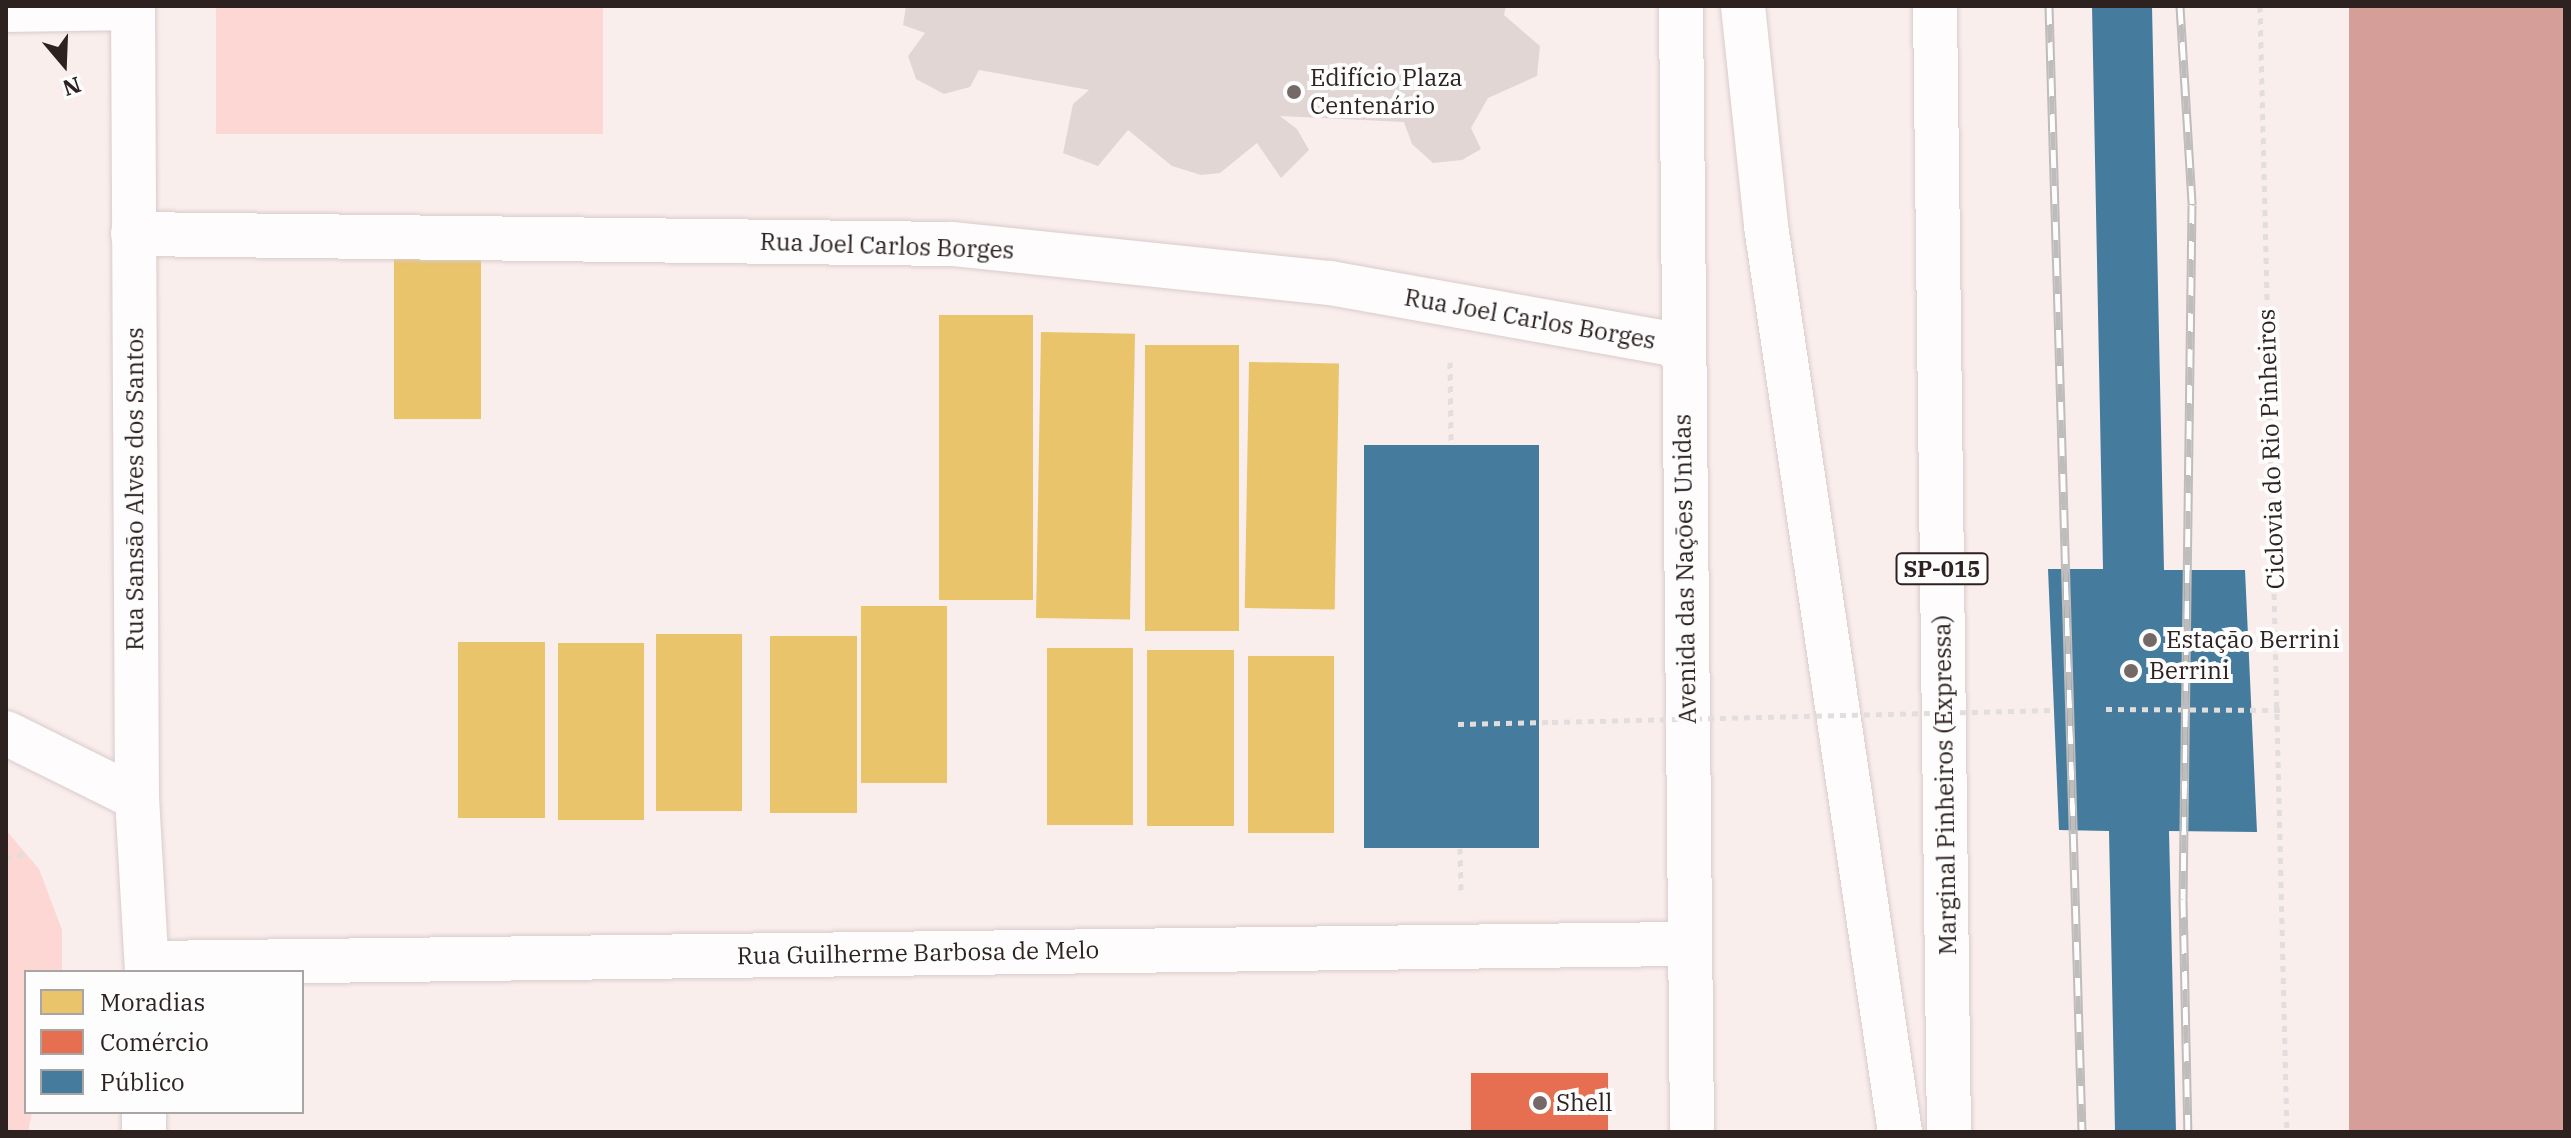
<!DOCTYPE html>
<meta charset="utf-8">
<style>
body{margin:0}
#map{position:relative;width:2571px;height:1138px;overflow:hidden;background:#faeeed;font-family:"IBM Plex Serif",serif}
div>[style]{position:absolute}
[style*='--x']{left:calc(var(--x)*1px);top:calc(var(--y)*1px);width:calc(var(--w)*1px);rotate:calc(var(--a)*1deg)}
.green>*{inset:0;background:#fcd7d3;transform-origin:0 0}
.water>*{inset:0;background:#d69e99;transform-origin:0 0}
.homes>*{inset:0;background:#e9c46a;transform-origin:0 0}
.shops>*{inset:0;background:#e76f51;transform-origin:0 0}
.public>*{inset:0;background:#457b9d;transform-origin:0 0}
.building>*{inset:0;background:#e2d6d5}
.path>*{height:5px;margin-top:-2.5px;transform-origin:0;background:repeating-linear-gradient(90deg,#e1dedd 0 6px,transparent 0 12px)}
.roads{filter:drop-shadow(0 0 2px #d8cccb) drop-shadow(0 0 2px #d8cccb)}
.minor>*{height:44px;margin:-22px;padding:0 22px;transform-origin:22px;border-radius:22px;background:#fefcfc}
.highway>*{height:44px;margin:-22px;padding:0 22px;transform-origin:22px;border-radius:22px;background:#fefcfc}
.rail>*{height:9px;margin-top:-4.5px;transform-origin:0;background:repeating-linear-gradient(90deg,#fdfdfd 0 18px,#bfbcbc 0 36px);box-sizing:border-box;border-block:2px solid #bfbcbc}
.path-bridge>*{height:5px;margin-top:-2.5px;transform-origin:0;background:repeating-linear-gradient(90deg,#e1dedd 0 6px,transparent 0 12px)}
.dots>*{width:22px;height:22px;translate:-50% -50%;box-sizing:border-box;border:4px solid #fdfdfd;border-radius:50%}
span{translate:-50% -50%;white-space:nowrap;text-align:center;line-height:1.15;-webkit-text-stroke:8px #fdfdfd;paint-order:stroke}
.shield-label span{padding:2px 6px;background:#fdfdfd;border:2px solid;border-radius:6px;-webkit-text-stroke-width:0}
.shield-label{font-size:22px;color:#2e2221;font-weight:700}
.poi-label{font-size:24px;color:#2e2221}
.left{translate:0 -50%;text-align:left}
.street-label{font-size:24px;color:#2e2221}
.frame{position:absolute;inset:0;border:8px solid #2e2221;pointer-events:none}
.legend{position:absolute;left:24px;top:970px;width:280px;height:144px;box-sizing:border-box;background:#fdfdfd;border:2px solid #aaa5a5;margin:0;padding:10px 14px;list-style:none;font-size:24px;color:#2e2221}
.legend li{display:flex;align-items:center;gap:16px;height:40px}
.legend b{width:40px;border:2px solid #aaa5a5}
.north{position:absolute;left:24px;top:24px;width:80px;height:80px;-webkit-text-stroke:6px #fdfdfd;paint-order:stroke;rotate:161deg;font-size:22px;font-weight:700;line-height:32px;text-align:center;color:#2e2221}
.north::after{content:'';display:block;margin:auto;width:28px;height:36px;background:#2e2221;clip-path:polygon(50% 0,100% 100%,50% 72%,0 100%)}
</style>
<div id="map">
<div class="green">
<i style="left:216px;top:6px;width:387px;height:128px"></i>
<i style="clip-path:polygon(6px 830px,39px 869px,62px 930px,62px 972px,26px 972px,26px 1112px,32px 1112px,28px 1132px,6px 1132px)"></i>
</div>
<div class="water">
<i style="left:2349px;top:6px;width:216px;height:1126px"></i>
</div>
<div class="homes">
<i style="left:481px;top:242px;width:177px;height:87px;rotate:90deg"></i>
<i style="left:939px;top:315px;width:94px;height:285px"></i>
<i style="left:1041px;top:332px;width:94px;height:286px;rotate:1deg"></i>
<i style="left:1145px;top:345px;width:94px;height:286px"></i>
<i style="left:1249px;top:362px;width:90px;height:246px;rotate:1deg"></i>
<i style="left:947px;top:606px;width:177px;height:86px;rotate:90deg"></i>
<i style="left:742px;top:634px;width:177px;height:86px;rotate:90deg"></i>
<i style="left:857px;top:636px;width:177px;height:87px;rotate:90deg"></i>
<i style="left:458px;top:642px;width:87px;height:176px"></i>
<i style="left:644px;top:643px;width:177px;height:86px;rotate:90deg"></i>
<i style="left:1133px;top:648px;width:177px;height:86px;rotate:90deg"></i>
<i style="left:1147px;top:650px;width:87px;height:176px"></i>
<i style="left:1334px;top:656px;width:177px;height:86px;rotate:90deg"></i>
</div>
<div class="shops">
<i style="left:1608px;top:1073px;width:59px;height:137px;rotate:90deg"></i>
</div>
<div class="public">
<i style="clip-path:polygon(2092px 6px,2152px 6px,2164px 570px,2245px 570px,2257px 832px,2169px 831px,2176px 1132px,2115px 1132px,2109px 831px,2059px 830px,2048px 569px,2103px 569px)"></i>
<i style="left:1364px;top:445px;width:175px;height:403px"></i>
</div>
<div class="building">
<i style="clip-path:polygon(906px 6px,1506px 6px,1504px 15px,1540px 46px,1537px 76px,1488px 98px,1471px 128px,1481px 149px,1462px 160px,1433px 163px,1412px 144px,1404px 122px,1280px 116px,1297px 129px,1309px 150px,1281px 178px,1257px 143px,1220px 173px,1201px 175px,1172px 166px,1128px 130px,1098px 166px,1063px 153px,1073px 104px,1089px 90px,979px 70px,970px 87px,944px 94px,916px 79px,908px 56px,925px 33px,903px 25px)"></i>
</div>
<div class="path">
<i style="--x:2260;--y:6;--w:1126;--a:88.63"></i>
<i style="--x:1450;--y:362;--w:83;--a:89.3"></i>
<i style="--x:2106;--y:709;--w:174;--a:0.3"></i>
<i style="--x:1458;--y:724;--w:94;--a:-1.2"></i>
<i style="--x:1460;--y:848;--w:43;--a:88.7"></i>
<i style="--x:6;--y:859;--w:19;--a:-18"></i>
<i style="--x:6;--y:1127;--w:6;--a:51"></i>
</div>
<div class="roads">
<div class="minor">
<i style="--x:133;--y:6;--w:792;--a:89.71"></i>
<i style="--x:137;--y:798;--w:174;--a:86.7"></i>
<i style="--x:6;--y:10;--w:127;--a:-0.9"></i>
<i style="--x:133;--y:234;--w:819;--a:0.7"></i>
<i style="--x:952;--y:244;--w:380;--a:5.9"></i>
<i style="--x:1330;--y:283;--w:359;--a:10.1"></i>
<i style="--x:6;--y:733;--w:146;--a:26.4"></i>
<i style="--x:148;--y:963;--w:1540;--a:-0.71"></i>
<i style="--x:144;--y:1132;--w:20;--a:-90"></i>
</div>
<div class="highway">
<i style="--x:1681;--y:6;--w:1126;--a:89.44"></i>
<i style="--x:1743;--y:6;--w:221;--a:84"></i>
<i style="--x:1766;--y:226;--w:916;--a:81.59"></i>
<i style="--x:1935;--y:6;--w:1126;--a:89.29"></i>
</div>
</div>
<div class="rail">
<i style="--x:2049;--y:6;--w:1126;--a:88.32"></i>
<i style="--x:2180;--y:6;--w:199;--a:86.5"></i>
<i style="--x:2192;--y:205;--w:694;--a:90.74"></i>
<i style="--x:2183;--y:899;--w:233;--a:88.8"></i>
</div>
<div class="path-bridge">
<i style="--x:1552;--y:722;--w:503;--a:-1.37"></i>
</div>
<div class="dots">
<i style="left:1294px;top:92px;background:#756968"></i>
<i style="left:2150px;top:640px;background:#756968"></i>
<i style="left:2131px;top:671px;background:#756968"></i>
<i style="left:1540px;top:1103px;background:#756968"></i>
</div>
<div class="shield-label">
<span style="left:1942px;top:569px">SP-015</span>
</div>
<div class="poi-label">
<span class="left" style="left:1310px;top:92px">Edifício Plaza<br>Centenário</span>
<span class="left" style="left:2166px;top:640px">Estação Berrini</span>
<span class="left" style="left:2149px;top:671px">Berrini</span>
<span class="left" style="left:1556px;top:1103px">Shell</span>
</div>
<div class="street-label">
<span style="left:887px;top:246px;rotate:2deg">Rua Joel Carlos Borges</span>
<span style="left:1530px;top:319px;rotate:10deg">Rua Joel Carlos Borges</span>
<span style="left:2271px;top:449px;rotate:-92deg">Ciclovia do Rio Pinheiros</span>
<span style="left:135px;top:489px;rotate:-90deg">Rua Sansão Alves dos Santos</span>
<span style="left:1685px;top:569px;rotate:-91deg">Avenida das Nações Unidas</span>
<span style="left:1945px;top:785px;rotate:-91deg">Marginal Pinheiros (Expressa)</span>
<span style="left:918px;top:953px;rotate:-1deg">Rua Guilherme Barbosa de Melo</span>
</div>
<div class="frame"></div>
<ul class="legend">
<li><b style="height:22px;background:#e9c46a"></b>Moradias</li>
<li><b style="height:22px;background:#e76f51"></b>Comércio</li>
<li><b style="height:22px;background:#457b9d"></b>Público</li>
</ul>
<div class="north">N</div>
</div>
